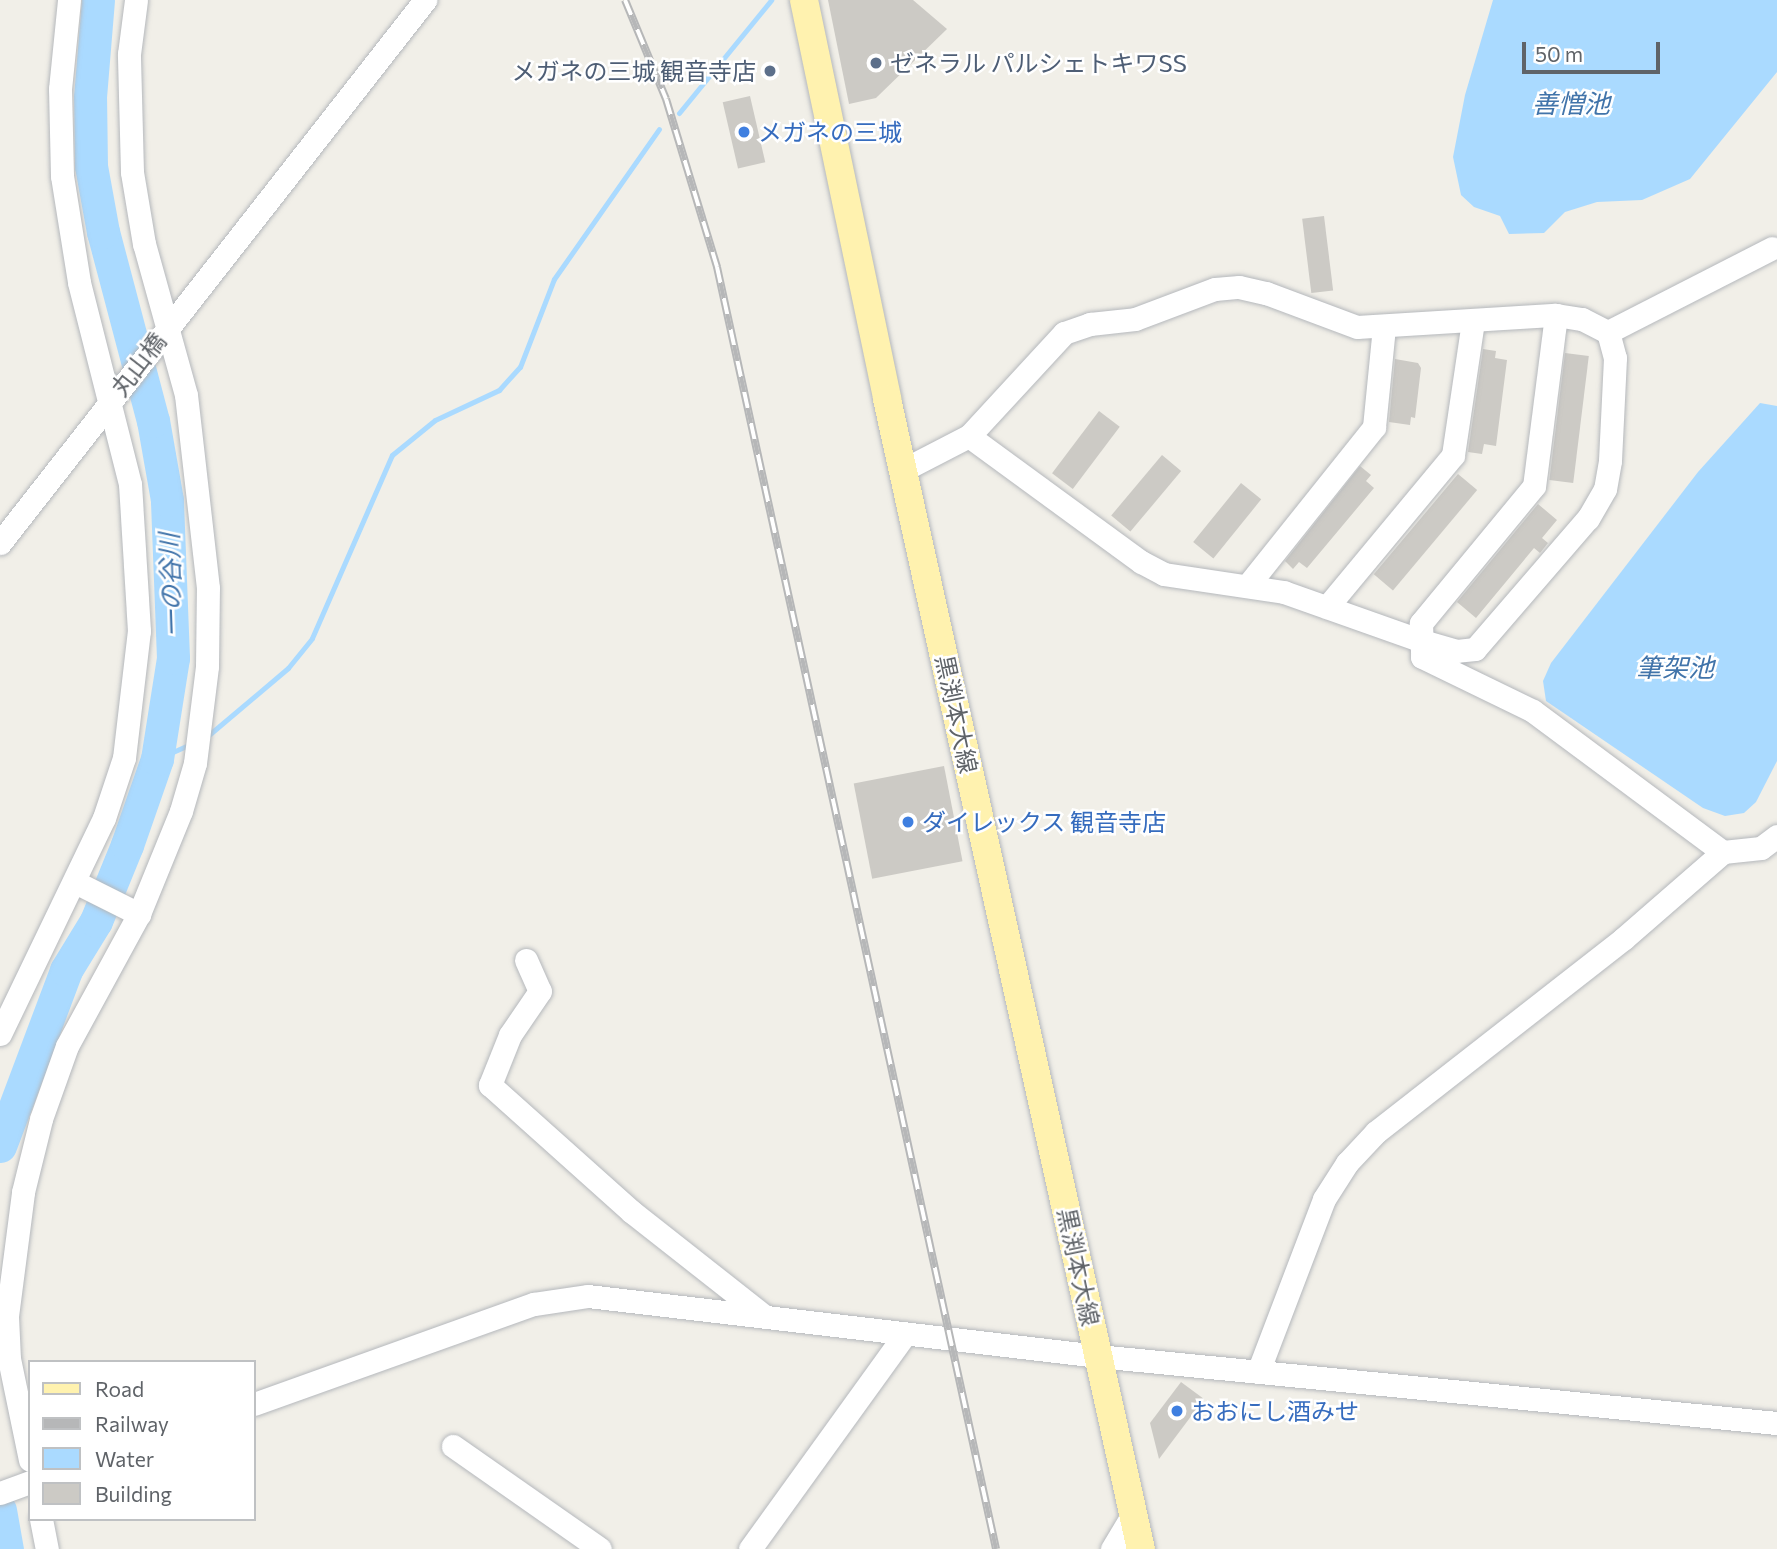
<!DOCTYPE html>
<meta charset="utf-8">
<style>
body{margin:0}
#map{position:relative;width:1777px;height:1549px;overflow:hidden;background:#f1efe8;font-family:Commissioner,"Noto Sans JP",sans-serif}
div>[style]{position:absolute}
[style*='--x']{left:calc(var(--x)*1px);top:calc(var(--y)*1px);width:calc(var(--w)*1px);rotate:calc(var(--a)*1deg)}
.water>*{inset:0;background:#aadaff}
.stream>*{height:5px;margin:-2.5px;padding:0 2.5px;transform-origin:2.5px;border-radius:2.5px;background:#aadaff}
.river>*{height:33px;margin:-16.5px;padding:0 16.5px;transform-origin:16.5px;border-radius:16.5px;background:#aadaff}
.building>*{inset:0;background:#cccac5;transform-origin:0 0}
.roads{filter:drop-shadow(0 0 2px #b5b8bc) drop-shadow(0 0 2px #b5b8bc)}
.minor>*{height:23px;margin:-11.5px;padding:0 11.5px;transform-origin:11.5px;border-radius:11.5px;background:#fff}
.major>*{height:28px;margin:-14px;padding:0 14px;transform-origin:14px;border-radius:14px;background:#fff2af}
.rail>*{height:8px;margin-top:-4px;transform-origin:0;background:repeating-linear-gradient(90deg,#fff 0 16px,#b6b7b8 0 32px);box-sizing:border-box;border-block:2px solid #b6b7b8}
.dots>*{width:19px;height:19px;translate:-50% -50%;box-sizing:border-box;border:4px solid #fff;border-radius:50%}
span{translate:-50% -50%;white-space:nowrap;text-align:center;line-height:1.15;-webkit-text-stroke:5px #fff;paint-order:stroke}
.service-label{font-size:24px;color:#4e5e75}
.left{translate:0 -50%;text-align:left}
.right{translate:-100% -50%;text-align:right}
.shop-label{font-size:24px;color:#366cbe}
.street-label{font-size:24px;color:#5f6368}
.water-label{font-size:26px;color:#4174aa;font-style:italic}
.legend{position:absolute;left:28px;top:1360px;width:228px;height:161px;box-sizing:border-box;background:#fff;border:2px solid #bfc1c3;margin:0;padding:9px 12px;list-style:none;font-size:21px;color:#5f6368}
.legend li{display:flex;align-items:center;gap:14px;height:35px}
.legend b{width:35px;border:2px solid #bfc1c3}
.scale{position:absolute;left:1522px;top:42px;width:138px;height:32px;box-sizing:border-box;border:4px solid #5f6368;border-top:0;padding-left:9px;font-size:21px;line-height:24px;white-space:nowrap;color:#5f6368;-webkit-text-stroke:5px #fff;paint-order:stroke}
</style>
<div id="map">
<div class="water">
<i style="clip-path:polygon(1493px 0,1777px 0,1777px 72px,1690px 179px,1642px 200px,1597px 202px,1565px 212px,1544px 233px,1509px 234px,1500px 216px,1474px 207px,1461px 195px,1453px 157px,1465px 95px)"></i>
<i style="clip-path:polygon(1760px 403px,1777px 406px,1777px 761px,1756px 802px,1744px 813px,1725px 816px,1703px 808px,1546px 701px,1543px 681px,1551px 663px,1698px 472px)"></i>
</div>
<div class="stream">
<i style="--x:679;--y:113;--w:146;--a:-50.8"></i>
<i style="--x:204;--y:739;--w:110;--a:-40.2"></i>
<i style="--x:288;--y:668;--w:38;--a:-51"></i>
<i style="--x:312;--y:638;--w:200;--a:-66.4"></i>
<i style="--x:392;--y:455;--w:55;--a:-39.1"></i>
<i style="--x:435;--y:420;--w:71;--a:-25.1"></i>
<i style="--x:499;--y:390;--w:31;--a:-48"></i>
<i style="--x:520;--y:367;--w:94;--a:-68.9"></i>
<i style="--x:554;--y:279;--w:183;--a:-55"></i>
<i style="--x:157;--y:759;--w:37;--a:-24"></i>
</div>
<div class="river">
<i style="--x:0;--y:1146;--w:188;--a:-69.4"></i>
<i style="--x:66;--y:970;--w:57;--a:-58.5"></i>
<i style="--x:96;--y:921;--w:82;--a:-67.8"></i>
<i style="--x:127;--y:845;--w:91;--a:-70.8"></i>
<i style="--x:157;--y:759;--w:102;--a:-81"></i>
<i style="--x:173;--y:658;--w:158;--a:-92.2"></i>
<i style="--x:167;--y:500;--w:80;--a:-100"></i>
<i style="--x:153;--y:421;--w:196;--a:-104.8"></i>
<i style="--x:103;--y:232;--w:67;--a:-100.3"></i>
<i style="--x:91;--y:166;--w:69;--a:-90.8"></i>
<i style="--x:90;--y:97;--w:97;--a:-85.3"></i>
<i style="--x:0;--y:1510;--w:40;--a:80"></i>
</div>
<div class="building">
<i style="clip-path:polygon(828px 0,913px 0,947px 29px,876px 98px,849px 104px)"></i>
<i style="left:750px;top:96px;width:68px;height:28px;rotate:77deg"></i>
<i style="left:1324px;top:216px;width:75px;height:22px;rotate:83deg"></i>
<i style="clip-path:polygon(1483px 349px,1496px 351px,1495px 358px,1507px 360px,1496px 446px,1484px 444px,1482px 454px,1468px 452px)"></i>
<i style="left:1565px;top:353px;width:24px;height:128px;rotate:7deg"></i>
<i style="clip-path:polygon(1395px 359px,1418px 363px,1421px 368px,1415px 418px,1411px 417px,1410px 425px,1389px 422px)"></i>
<i style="left:1099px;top:411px;width:26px;height:78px;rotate:37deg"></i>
<i style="left:1162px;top:455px;width:25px;height:79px;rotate:40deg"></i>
<i style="clip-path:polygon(1360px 466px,1371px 475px,1366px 481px,1374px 488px,1307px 568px,1299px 562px,1293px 569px,1285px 561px)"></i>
<i style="left:1458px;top:474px;width:25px;height:131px;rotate:40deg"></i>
<i style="left:1241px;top:483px;width:26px;height:76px;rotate:39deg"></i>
<i style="clip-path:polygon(1538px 504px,1557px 520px,1542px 538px,1548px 543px,1540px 553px,1534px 548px,1476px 618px,1457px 602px)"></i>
<i style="left:944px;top:766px;width:97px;height:92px;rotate:79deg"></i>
<i style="clip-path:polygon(1181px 1382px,1204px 1399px,1159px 1459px,1150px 1423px)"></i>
</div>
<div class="roads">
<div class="minor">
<i style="--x:1556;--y:315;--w:172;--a:97.3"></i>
<i style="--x:1534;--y:486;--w:178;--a:129.5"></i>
<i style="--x:1421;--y:623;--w:34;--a:88"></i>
<i style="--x:1422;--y:657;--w:123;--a:25.9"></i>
<i style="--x:1533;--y:711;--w:237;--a:36.6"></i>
<i style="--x:1608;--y:332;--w:184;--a:-27.1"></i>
<i style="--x:903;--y:470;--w:74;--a:-27.3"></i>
<i style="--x:969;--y:436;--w:140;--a:-47.3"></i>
<i style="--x:1064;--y:333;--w:28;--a:-19"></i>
<i style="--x:1090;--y:324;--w:45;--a:-6.3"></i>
<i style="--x:1135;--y:319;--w:85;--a:-20.6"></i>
<i style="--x:1215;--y:289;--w:24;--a:-5"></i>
<i style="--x:1239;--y:287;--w:28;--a:13"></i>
<i style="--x:1266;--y:293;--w:97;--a:20.5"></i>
<i style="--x:1357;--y:327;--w:199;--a:-3.5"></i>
<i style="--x:1556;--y:315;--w:26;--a:9"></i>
<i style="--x:1582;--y:319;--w:29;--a:27"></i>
<i style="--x:1608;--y:332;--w:27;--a:75"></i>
<i style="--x:1615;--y:358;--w:103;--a:92.8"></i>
<i style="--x:1610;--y:461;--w:28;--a:100"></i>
<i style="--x:1605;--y:489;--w:34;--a:120"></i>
<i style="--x:1588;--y:518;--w:173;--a:130.8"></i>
<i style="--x:1475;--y:649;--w:18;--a:174"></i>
<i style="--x:1457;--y:651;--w:36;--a:-164"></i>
<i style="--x:1422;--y:641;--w:146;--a:-160.5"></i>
<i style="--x:1284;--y:592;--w:121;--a:-171.5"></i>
<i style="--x:1164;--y:574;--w:26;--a:-152"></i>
<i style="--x:1141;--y:562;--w:213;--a:-143.8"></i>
<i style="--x:0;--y:543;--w:690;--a:-51.95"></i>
<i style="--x:1248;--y:585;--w:202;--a:-51.4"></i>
<i style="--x:1374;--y:427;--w:100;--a:-84.3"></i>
<i style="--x:1327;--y:607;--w:197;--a:-50.3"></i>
<i style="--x:1453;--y:455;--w:135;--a:-81.5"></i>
<i style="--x:75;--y:882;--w:72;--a:26.6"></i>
<i style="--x:526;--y:960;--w:34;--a:66"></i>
<i style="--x:540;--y:991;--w:53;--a:124.3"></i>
<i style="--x:510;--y:1035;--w:54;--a:111.8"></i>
<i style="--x:490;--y:1085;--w:191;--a:41.8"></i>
<i style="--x:632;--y:1212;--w:168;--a:38.2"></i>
<i style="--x:0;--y:1034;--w:240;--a:-64.3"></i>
<i style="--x:104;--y:818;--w:63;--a:-71.6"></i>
<i style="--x:124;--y:758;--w:128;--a:-83.3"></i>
<i style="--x:139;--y:631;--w:147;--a:-93.5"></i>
<i style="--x:130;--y:484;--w:208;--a:-104.2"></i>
<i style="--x:79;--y:282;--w:107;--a:-99.1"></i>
<i style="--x:62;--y:176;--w:87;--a:-91.3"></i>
<i style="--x:60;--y:89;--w:89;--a:-84.2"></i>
<i style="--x:1258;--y:1372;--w:185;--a:-69.1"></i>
<i style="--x:1324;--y:1199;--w:43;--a:-57.4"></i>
<i style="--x:1347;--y:1163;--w:42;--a:-46.9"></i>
<i style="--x:1376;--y:1132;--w:313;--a:-38"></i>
<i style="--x:1623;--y:939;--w:133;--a:-41"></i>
<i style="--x:1723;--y:852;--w:38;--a:-6"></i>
<i style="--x:1761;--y:848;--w:20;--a:-37"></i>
<i style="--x:254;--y:1404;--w:297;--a:-19.7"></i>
<i style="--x:534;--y:1304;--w:55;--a:-8.4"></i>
<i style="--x:588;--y:1296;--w:514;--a:6.71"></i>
<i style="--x:1098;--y:1356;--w:682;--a:5.64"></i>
<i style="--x:453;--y:1446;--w:179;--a:35"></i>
<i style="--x:30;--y:1460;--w:103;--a:-101.7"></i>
<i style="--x:9;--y:1359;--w:43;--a:-92.7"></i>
<i style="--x:7;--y:1316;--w:125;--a:-82.6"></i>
<i style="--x:23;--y:1192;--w:75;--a:-76.1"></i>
<i style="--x:41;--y:1119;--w:77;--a:-70.4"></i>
<i style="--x:67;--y:1046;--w:150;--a:-61.4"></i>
<i style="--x:139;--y:914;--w:111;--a:-67.8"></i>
<i style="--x:181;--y:811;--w:50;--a:-73.7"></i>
<i style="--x:195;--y:763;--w:98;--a:-82.9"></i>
<i style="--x:207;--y:666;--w:78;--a:-89.3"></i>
<i style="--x:208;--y:588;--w:194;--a:-96.5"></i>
<i style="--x:186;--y:395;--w:157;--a:-105.5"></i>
<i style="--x:144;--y:244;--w:73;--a:-99.5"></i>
<i style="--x:132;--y:172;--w:118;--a:-91.5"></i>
<i style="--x:129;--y:54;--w:54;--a:-82.6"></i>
<i style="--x:0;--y:1493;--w:32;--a:-20"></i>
<i style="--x:41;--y:1519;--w:31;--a:79"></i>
<i style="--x:750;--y:1549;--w:265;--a:-54.2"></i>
<i style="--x:1112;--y:1549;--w:41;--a:-59"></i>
</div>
<div class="major">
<i style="--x:804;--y:0;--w:408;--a:78.2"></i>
<i style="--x:887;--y:399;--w:1178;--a:77.55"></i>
</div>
</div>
<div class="rail">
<i style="--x:625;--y:0;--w:107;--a:67.5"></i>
<i style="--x:666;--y:99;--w:176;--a:73.1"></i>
<i style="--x:717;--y:267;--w:1312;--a:77.72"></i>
</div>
<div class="dots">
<i style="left:876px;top:63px;background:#5c6f8a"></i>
<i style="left:770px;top:71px;background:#5c6f8a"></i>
<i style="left:744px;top:132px;background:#3f7fe0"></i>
<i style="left:908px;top:822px;background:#3f7fe0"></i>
<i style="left:1177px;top:1411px;background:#3f7fe0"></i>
</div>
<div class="service-label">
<span class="left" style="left:890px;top:63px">ゼネラル パルシェトキワSS</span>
<span class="right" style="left:756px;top:71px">メガネの三城 観音寺店</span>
</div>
<div class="shop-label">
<span class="left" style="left:758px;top:132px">メガネの三城</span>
<span class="left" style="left:922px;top:822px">ダイレックス 観音寺店</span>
<span class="left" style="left:1191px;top:1411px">おおにし酒みせ</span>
</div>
<div class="street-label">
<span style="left:138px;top:364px;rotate:-52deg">丸山橋</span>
<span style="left:957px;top:714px;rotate:78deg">黒渕本大線</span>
<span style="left:1079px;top:1267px;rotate:78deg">黒渕本大線</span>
</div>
<div class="water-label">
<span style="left:1571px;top:103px">善憎池</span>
<span style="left:170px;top:585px;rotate:-92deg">一の谷川</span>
<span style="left:1675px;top:667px">筆架池</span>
</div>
<ul class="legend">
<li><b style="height:9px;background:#fff2af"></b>Road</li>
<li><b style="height:9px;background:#b6b7b8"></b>Railway</li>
<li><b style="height:19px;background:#aadaff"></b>Water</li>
<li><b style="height:19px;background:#cccac5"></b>Building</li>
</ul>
<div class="scale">50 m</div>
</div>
